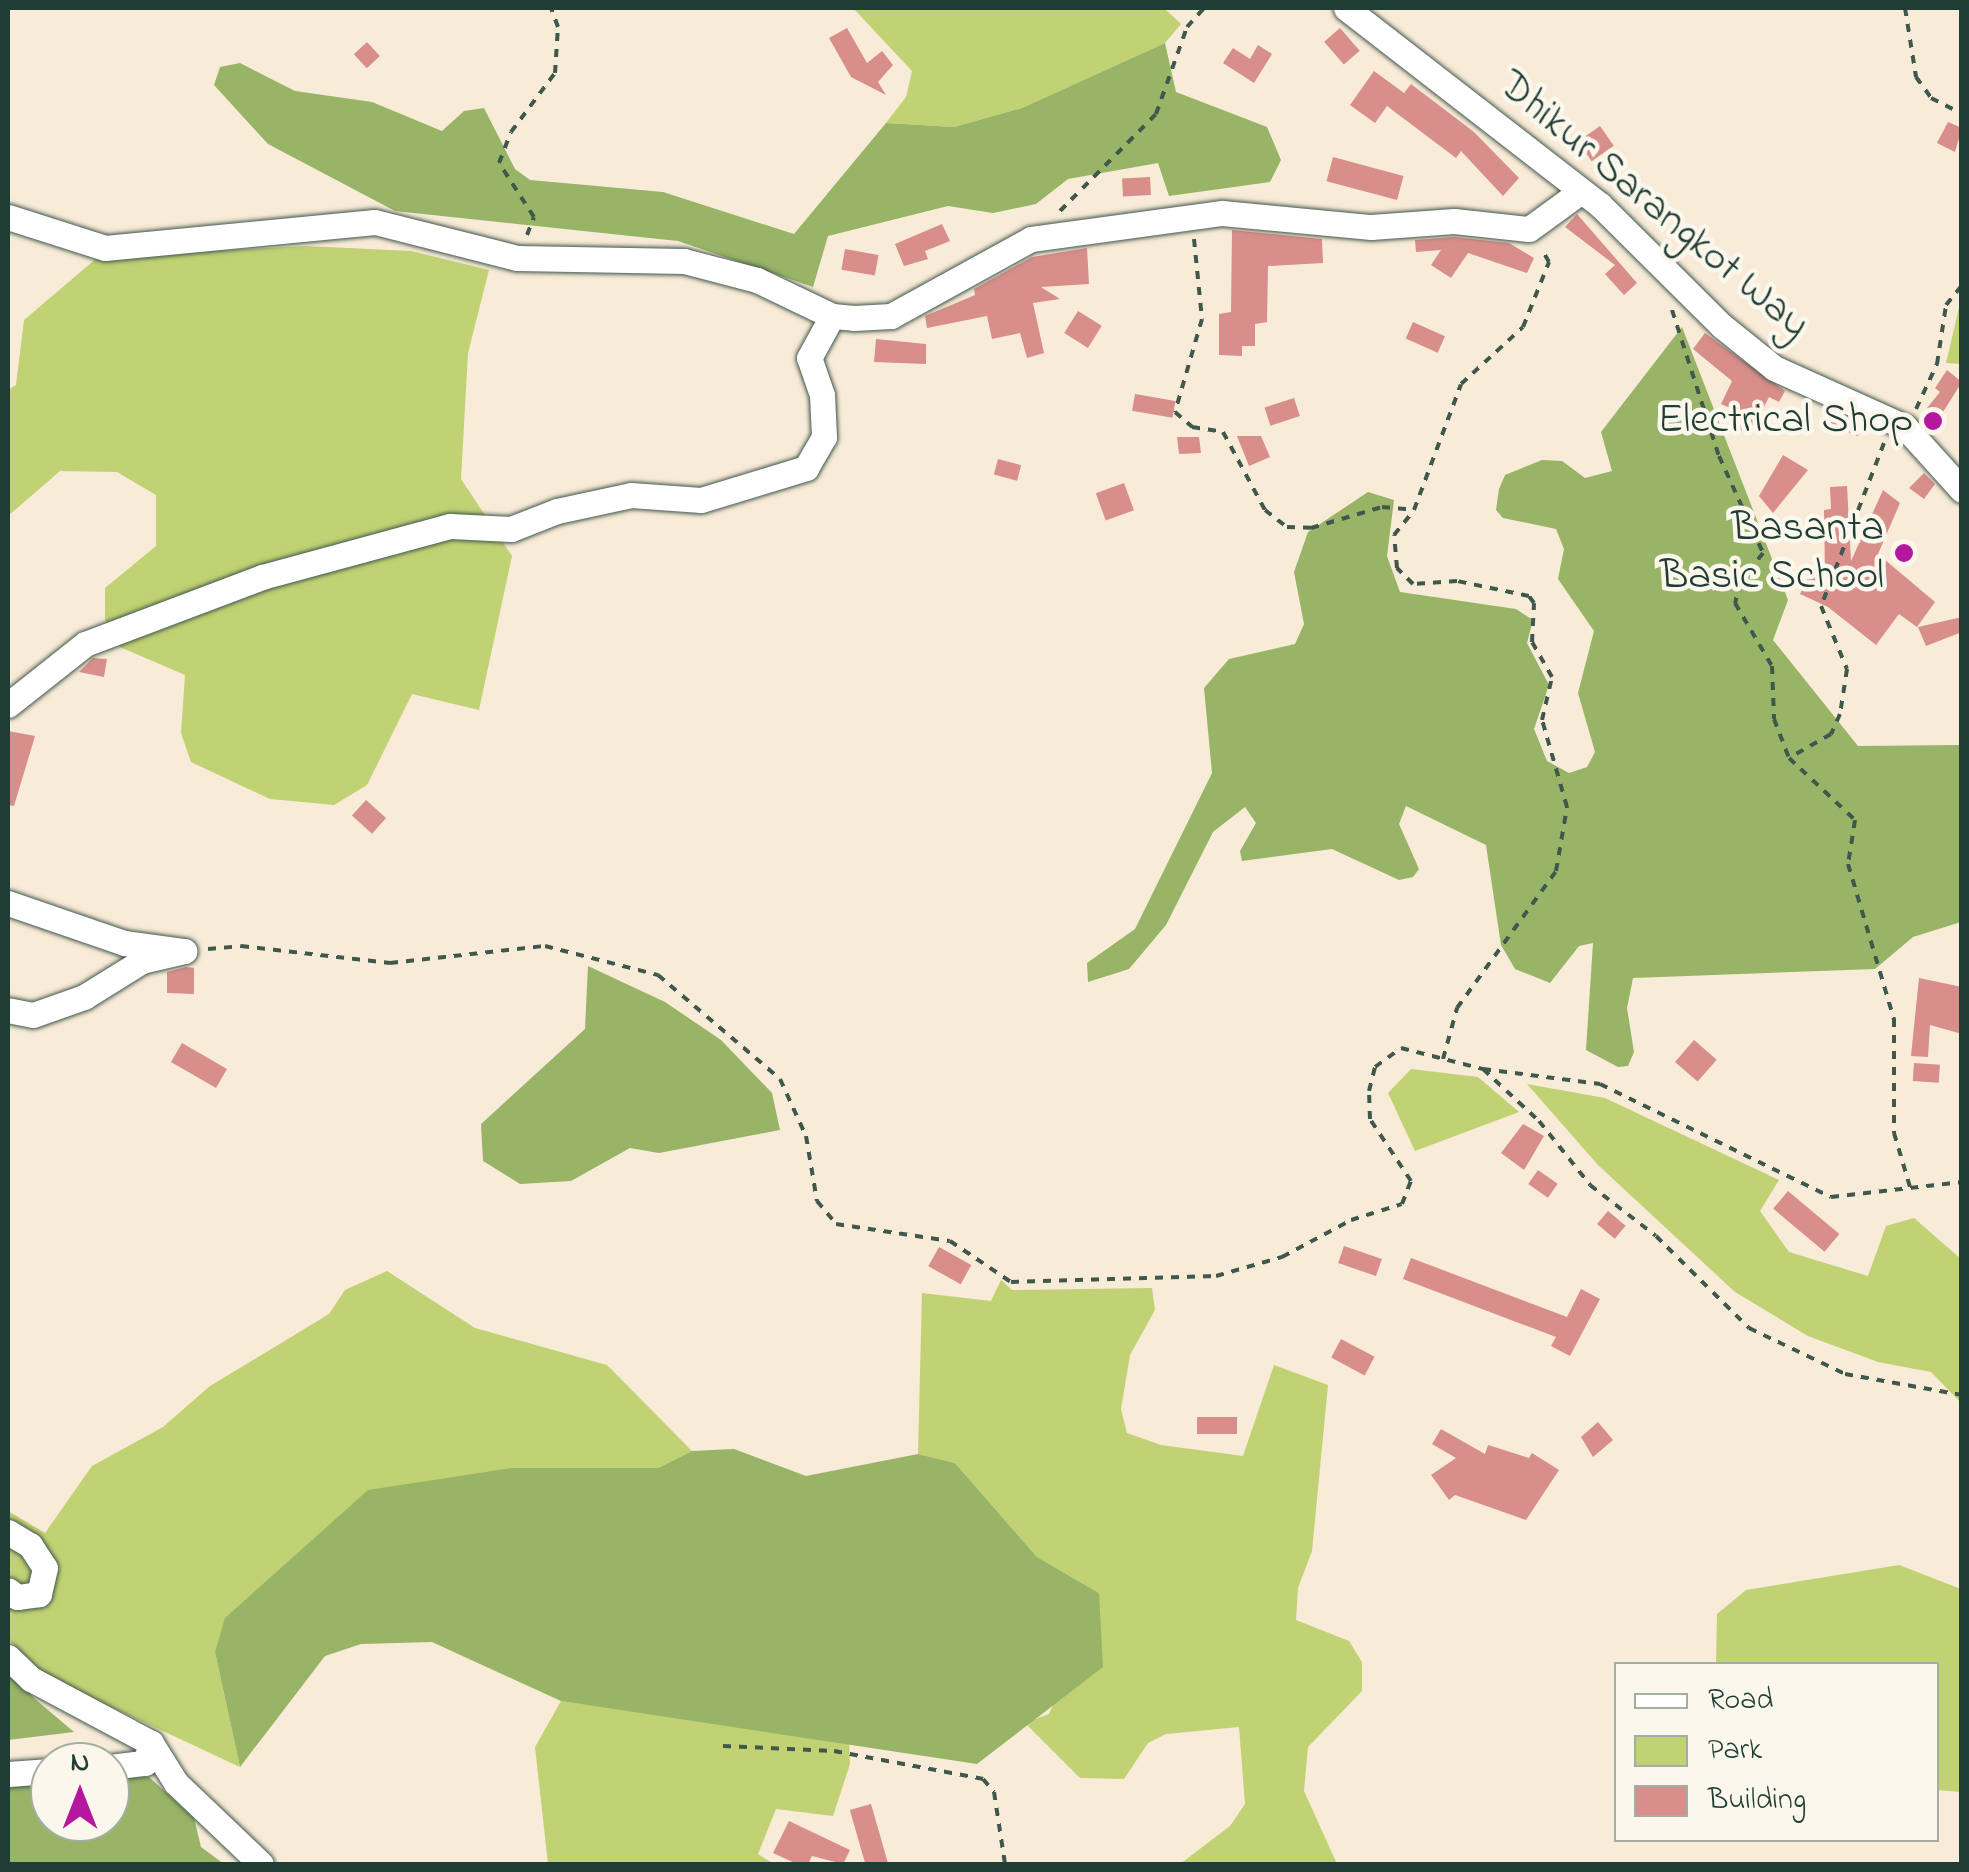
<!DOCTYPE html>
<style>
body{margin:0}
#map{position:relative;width:1969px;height:1872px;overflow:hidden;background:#f8ebd7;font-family:"Indie Flower",sans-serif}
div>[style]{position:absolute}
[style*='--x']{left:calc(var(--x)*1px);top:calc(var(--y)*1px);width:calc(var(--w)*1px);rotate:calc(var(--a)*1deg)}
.green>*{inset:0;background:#c1d274}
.forest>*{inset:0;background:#98b466}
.building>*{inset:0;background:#d88e8a;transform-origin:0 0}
.path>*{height:4px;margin-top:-2px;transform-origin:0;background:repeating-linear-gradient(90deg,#40574c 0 8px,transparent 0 16px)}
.roads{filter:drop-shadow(0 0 2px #40574c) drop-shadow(0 0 2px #40574c)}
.minor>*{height:25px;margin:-12.5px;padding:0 12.5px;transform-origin:12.5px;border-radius:12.5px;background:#fff}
.dots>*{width:28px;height:28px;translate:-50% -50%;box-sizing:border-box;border:5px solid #fbf7ec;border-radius:50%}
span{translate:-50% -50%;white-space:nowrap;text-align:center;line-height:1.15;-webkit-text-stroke:9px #fbf7ec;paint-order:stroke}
.street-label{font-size:42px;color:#1f3d34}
.poi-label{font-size:42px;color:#1f3d34}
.right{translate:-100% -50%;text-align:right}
.frame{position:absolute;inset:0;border:10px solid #1f3d34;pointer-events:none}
.legend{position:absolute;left:1614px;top:1662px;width:325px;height:180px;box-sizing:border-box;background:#fbf7ec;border:2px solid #a3ada2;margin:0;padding:12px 18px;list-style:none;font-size:30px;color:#1f3d34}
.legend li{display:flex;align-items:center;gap:20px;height:50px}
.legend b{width:50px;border:2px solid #a3ada2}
.north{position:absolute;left:30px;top:1742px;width:100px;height:100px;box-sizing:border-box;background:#fbf7ec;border:2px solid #a3ada2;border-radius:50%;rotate:0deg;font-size:28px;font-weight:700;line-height:40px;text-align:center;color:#1f3d34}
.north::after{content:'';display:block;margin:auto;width:35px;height:45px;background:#b5179e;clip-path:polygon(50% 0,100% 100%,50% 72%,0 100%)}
</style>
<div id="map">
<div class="green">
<i style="clip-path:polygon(853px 8px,1164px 8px,1181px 24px,1165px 43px,1022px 108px,954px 127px,886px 123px,906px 97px,912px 71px)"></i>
<i style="clip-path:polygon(306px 246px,411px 251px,489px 270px,468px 353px,461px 479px,512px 556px,479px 710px,412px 694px,367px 785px,334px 805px,270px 799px,191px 762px,181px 733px,185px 675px,120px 647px,105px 620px,105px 588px,156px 546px,156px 495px,117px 472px,60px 471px,8px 516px,8px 390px,16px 385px,24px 320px,98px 257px)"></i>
<i style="clip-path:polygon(1961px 298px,1961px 364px,1946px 363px,1961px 299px)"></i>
<i style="clip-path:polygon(1411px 1069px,1478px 1077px,1519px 1112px,1415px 1151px,1388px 1093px)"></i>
<i style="clip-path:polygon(1527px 1084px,1605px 1098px,1779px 1180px,1760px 1211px,1789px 1252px,1868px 1276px,1886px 1226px,1914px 1218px,1961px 1259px,1961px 1403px,1931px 1372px,1878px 1362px,1808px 1336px,1735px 1292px,1598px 1165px)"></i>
<i style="clip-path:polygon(387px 1271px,475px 1328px,607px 1365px,692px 1451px,658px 1468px,512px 1468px,215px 1652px,240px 1767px,43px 1675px,8px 1639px,8px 1511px,45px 1533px,92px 1466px,163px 1427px,210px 1386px,329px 1314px,345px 1290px)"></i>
<i style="clip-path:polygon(1001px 1280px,1012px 1290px,1152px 1288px,1155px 1310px,1130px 1355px,1121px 1409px,1127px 1433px,1161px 1445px,1243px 1456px,1274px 1365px,1328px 1385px,1312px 1551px,1298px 1588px,1296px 1620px,1349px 1641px,1362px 1662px,1362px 1691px,1308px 1747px,1304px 1791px,1337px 1864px,1180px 1864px,1230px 1826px,1245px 1804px,1239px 1727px,1166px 1734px,1148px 1743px,1124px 1779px,1080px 1778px,1025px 1723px,1049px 1714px,1099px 1593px,1037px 1557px,955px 1463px,918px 1454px,922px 1293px,991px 1301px)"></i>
<i style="clip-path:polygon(1899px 1565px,1961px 1589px,1961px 1792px,1937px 1790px,1936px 1664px,1716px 1664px,1717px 1614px,1746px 1590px)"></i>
<i style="clip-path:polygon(561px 1701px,849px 1742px,850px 1764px,833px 1816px,776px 1809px,758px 1854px,774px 1864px,548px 1864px,535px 1747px)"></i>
</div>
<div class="forest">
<i style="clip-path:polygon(1165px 43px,1176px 92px,1267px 127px,1281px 160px,1270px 182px,1169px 196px,1158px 163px,1068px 179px,1036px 204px,993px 213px,948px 206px,828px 236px,813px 287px,678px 241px,395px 211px,268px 144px,214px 85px,220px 67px,240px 63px,295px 91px,372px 102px,442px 131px,464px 111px,484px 108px,515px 169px,530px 180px,663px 192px,794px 234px,886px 123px,954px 127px,1022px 108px)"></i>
<i style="clip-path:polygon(1682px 327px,1788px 600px,1773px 640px,1858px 746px,1961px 745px,1961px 922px,1913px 937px,1875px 969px,1633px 978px,1627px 1008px,1634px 1052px,1628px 1066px,1618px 1067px,1586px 1050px,1593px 943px,1579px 946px,1550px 983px,1515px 969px,1501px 945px,1486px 845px,1406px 806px,1399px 824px,1419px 869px,1413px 877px,1399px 880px,1332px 849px,1242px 861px,1240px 851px,1256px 823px,1245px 807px,1213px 832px,1166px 925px,1129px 969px,1088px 982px,1087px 963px,1135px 929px,1212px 773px,1204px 688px,1229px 659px,1295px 644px,1304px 624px,1294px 572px,1308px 532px,1368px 492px,1394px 500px,1387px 556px,1400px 592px,1516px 609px,1533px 620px,1527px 643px,1549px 685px,1534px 729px,1547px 761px,1569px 773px,1587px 767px,1595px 752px,1578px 693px,1594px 631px,1558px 579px,1564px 549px,1556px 529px,1503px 518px,1496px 510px,1499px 489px,1505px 475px,1542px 460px,1562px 461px,1585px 478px,1612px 471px,1601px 432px)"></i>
<i style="clip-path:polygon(588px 966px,665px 1002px,721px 1040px,772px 1093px,780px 1130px,659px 1153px,630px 1148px,571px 1181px,520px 1184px,483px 1161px,481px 1124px,585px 1029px)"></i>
<i style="clip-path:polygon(734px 1449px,806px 1476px,918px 1454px,955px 1463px,1037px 1557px,1099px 1593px,1103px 1667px,977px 1764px,561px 1701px,432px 1642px,361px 1644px,325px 1656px,240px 1767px,215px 1652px,225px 1618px,368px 1490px,512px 1468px,658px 1468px,692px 1451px)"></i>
<i style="clip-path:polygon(8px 1671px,35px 1699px,74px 1732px,8px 1740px)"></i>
<i style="clip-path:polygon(149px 1777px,194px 1818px,201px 1847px,224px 1864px,8px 1863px,8px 1788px,50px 1783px,50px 1822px,110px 1822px,110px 1778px)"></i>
</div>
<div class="building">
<i style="clip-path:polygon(847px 28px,867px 63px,882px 51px,893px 65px,878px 82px,886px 95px,851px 77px,829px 38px)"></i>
<i style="left:1340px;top:28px;width:30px;height:21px;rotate:49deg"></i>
<i style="left:367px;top:42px;width:19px;height:18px;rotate:47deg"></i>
<i style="clip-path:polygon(1258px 45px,1272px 54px,1254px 83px,1223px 63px,1233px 48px,1250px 59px)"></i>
<i style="clip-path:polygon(1374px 71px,1404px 93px,1411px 84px,1474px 132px,1519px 178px,1503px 196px,1461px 151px,1456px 158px,1387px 106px,1375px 123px,1350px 105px)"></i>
<i style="clip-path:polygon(1948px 122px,1962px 128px,1955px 152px,1937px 143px)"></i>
<i style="left:1600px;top:126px;width:24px;height:27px;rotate:55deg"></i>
<i style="left:1333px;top:157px;width:73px;height:25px;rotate:15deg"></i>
<i style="left:1150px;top:177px;width:18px;height:28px;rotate:87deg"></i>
<i style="clip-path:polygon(1577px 214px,1637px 283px,1624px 295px,1605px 274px,1615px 265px,1565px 227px)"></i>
<i style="clip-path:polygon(942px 224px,950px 241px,925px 251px,928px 259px,904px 266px,895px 244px)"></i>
<i style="clip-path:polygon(1232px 230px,1322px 239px,1323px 263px,1268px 266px,1267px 322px,1255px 324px,1255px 346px,1242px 346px,1242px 356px,1219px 355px,1219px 314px,1231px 312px)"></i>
<i style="clip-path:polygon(1454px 237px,1509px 243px,1534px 258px,1527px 273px,1468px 253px,1451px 278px,1431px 265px,1441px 250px,1416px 252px,1415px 240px)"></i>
<i style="clip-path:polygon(1087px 248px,1089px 284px,1041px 287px,1060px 299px,1033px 303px,1044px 353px,1027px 358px,1020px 333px,992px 339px,987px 316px,927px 328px,925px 316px,975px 295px,974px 289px,1032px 257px)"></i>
<i style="left:845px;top:249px;width:34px;height:21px;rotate:10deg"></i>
<i style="left:1078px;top:311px;width:28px;height:26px;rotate:32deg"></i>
<i style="left:1413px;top:322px;width:35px;height:18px;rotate:24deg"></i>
<i style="clip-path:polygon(1705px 333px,1785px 391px,1779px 402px,1769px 397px,1750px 434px,1731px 425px,1737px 411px,1721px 404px,1732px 381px,1693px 349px)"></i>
<i style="clip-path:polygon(876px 339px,926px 344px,926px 364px,874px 362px)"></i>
<i style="clip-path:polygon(1947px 370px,1962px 382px,1931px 431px,1919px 418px,1940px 392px,1935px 388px)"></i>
<i style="left:1135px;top:394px;width:41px;height:17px;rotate:10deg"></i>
<i style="left:1294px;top:398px;width:19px;height:31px;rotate:72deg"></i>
<i style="left:1835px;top:413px;width:30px;height:12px;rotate:24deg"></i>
<i style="clip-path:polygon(1237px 436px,1261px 436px,1270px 457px,1249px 466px)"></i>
<i style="clip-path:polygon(1177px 437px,1199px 437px,1201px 453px,1179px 454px)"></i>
<i style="clip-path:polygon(1783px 455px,1808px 470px,1773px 513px,1759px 496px)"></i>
<i style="left:998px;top:459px;width:24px;height:16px;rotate:15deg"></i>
<i style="clip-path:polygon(1924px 473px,1935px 484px,1924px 499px,1909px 488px)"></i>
<i style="left:1124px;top:483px;width:29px;height:30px;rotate:70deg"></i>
<i style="clip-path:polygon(1847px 486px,1851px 561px,1883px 490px,1900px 503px,1878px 554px,1935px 602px,1917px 627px,1899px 614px,1876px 645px,1828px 607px,1800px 594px,1812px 569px,1825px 575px,1824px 510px,1831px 509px,1830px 487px)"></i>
<i style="clip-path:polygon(1962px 617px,1962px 632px,1926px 646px,1918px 627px)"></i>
<i style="clip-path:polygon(93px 658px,107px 659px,104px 677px,79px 672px)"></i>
<i style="clip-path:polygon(8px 731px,35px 736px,14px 806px,8px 805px)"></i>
<i style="left:366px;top:800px;width:27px;height:21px;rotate:42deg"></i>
<i style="clip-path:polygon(186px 967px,194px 968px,194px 994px,167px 993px,167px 972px)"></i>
<i style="clip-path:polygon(1919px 978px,1962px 987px,1962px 1034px,1930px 1025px,1928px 1057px,1911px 1056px)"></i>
<i style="left:1694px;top:1040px;width:30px;height:29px;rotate:41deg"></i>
<i style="left:182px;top:1043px;width:52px;height:22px;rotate:30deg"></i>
<i style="left:1914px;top:1063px;width:26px;height:18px;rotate:4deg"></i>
<i style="clip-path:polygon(1523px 1124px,1544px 1136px,1524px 1170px,1501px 1153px)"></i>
<i style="left:1538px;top:1170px;width:24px;height:17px;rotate:35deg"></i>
<i style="left:1788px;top:1191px;width:67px;height:23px;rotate:40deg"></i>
<i style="left:1608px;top:1211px;width:23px;height:17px;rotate:40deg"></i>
<i style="left:1344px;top:1246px;width:40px;height:18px;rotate:19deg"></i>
<i style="left:939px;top:1247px;width:37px;height:22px;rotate:29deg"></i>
<i style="clip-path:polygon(1411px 1258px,1567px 1317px,1581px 1289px,1600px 1299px,1570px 1356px,1551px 1346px,1556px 1337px,1403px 1279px)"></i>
<i style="left:1341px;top:1339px;width:38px;height:21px;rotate:28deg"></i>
<i style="left:1237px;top:1417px;width:17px;height:40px;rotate:90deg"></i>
<i style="clip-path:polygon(1598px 1422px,1613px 1440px,1593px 1457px,1581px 1437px)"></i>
<i style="clip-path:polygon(1441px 1429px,1485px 1454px,1488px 1445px,1529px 1458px,1532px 1453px,1559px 1470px,1526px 1520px,1455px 1495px,1449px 1500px,1431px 1475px,1456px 1458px,1432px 1444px)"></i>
<i style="left:871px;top:1804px;width:62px;height:22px;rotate:74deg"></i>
<i style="clip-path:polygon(789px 1821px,850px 1850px,843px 1864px,812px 1856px,808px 1864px,797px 1864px,773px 1853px)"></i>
</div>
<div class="path">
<i style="--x:1905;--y:8;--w:70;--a:80.9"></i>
<i style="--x:1916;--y:77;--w:26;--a:54"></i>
<i style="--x:1931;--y:98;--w:35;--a:27"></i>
<i style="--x:1060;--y:211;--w:136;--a:-45.3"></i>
<i style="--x:1156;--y:114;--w:92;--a:-70.4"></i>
<i style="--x:1187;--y:27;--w:25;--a:-48"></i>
<i style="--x:527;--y:235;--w:19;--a:-69"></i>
<i style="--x:534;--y:217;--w:64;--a:-122.9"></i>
<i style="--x:499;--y:163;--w:33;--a:-69"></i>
<i style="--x:511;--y:132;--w:74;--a:-53.3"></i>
<i style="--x:555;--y:73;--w:46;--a:-86.3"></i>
<i style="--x:558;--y:27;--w:20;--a:-110"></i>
<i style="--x:1194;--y:239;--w:80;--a:84.3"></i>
<i style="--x:1202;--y:319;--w:97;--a:106.2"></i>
<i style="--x:1175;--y:412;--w:23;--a:41"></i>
<i style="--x:1192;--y:427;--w:31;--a:9"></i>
<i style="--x:1223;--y:432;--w:89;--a:61.7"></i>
<i style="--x:1265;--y:510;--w:28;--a:38"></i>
<i style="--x:1287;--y:527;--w:24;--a:2"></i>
<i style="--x:1311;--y:528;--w:74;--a:-16.5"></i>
<i style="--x:1382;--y:507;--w:32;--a:5"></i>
<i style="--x:1672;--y:310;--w:153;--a:72.2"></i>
<i style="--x:1719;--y:456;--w:107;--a:65.6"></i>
<i style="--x:1763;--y:553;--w:37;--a:128"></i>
<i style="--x:1740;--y:582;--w:22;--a:103"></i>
<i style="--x:1735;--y:603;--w:73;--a:59.6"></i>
<i style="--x:1772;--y:666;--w:53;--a:87.8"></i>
<i style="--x:1774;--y:719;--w:40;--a:69"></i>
<i style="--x:1916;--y:409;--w:50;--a:-65"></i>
<i style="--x:1937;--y:364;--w:60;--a:-81.3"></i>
<i style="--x:1946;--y:305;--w:26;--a:-51"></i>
<i style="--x:1884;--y:443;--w:175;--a:111.1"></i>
<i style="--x:1821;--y:606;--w:68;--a:67.6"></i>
<i style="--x:1847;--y:669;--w:46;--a:98.8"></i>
<i style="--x:1840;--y:714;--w:22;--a:114"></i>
<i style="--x:1831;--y:734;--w:48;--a:150.3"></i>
<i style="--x:1789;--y:758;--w:91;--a:43.2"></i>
<i style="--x:1855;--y:820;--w:45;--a:99"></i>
<i style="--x:1848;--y:864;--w:162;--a:73.5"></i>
<i style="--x:1894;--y:1019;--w:114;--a:90"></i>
<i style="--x:1894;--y:1133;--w:56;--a:73.5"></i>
<i style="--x:208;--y:949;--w:33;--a:-5"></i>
<i style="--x:241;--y:946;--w:150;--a:6.5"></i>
<i style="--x:390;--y:963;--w:156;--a:-6.3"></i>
<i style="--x:545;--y:946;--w:117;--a:14.4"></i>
<i style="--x:658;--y:975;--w:160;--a:40.4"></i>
<i style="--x:780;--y:1079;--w:63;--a:65.5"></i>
<i style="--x:806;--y:1136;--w:66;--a:80.4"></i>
<i style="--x:817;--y:1201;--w:30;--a:50"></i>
<i style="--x:836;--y:1224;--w:115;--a:8.5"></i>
<i style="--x:950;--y:1241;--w:73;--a:33.9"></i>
<i style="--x:1011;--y:1282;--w:205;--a:-1.7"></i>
<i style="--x:1216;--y:1276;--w:69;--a:-16.1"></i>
<i style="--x:1282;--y:1257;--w:78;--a:-28.2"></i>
<i style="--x:1351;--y:1220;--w:53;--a:-17.4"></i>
<i style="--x:1402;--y:1204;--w:25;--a:-69"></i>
<i style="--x:1411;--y:1181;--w:74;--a:-123.5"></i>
<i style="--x:1370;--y:1119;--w:28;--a:-92"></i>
<i style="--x:1369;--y:1091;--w:25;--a:-76"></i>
<i style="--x:1375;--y:1067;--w:32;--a:-36"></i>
<i style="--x:1401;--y:1048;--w:85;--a:14.4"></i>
<i style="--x:1483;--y:1069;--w:118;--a:7.3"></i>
<i style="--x:1600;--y:1084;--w:257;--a:26.1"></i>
<i style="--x:1831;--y:1197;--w:132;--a:-6.5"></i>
<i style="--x:1443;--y:1059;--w:53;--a:-74.6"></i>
<i style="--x:1457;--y:1008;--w:169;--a:-54.1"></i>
<i style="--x:1556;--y:871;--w:65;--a:-80.2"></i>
<i style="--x:1567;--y:807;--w:91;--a:-106"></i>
<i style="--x:1542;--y:720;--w:44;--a:-76.9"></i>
<i style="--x:1552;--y:677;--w:40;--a:-119.7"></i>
<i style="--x:1532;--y:642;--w:39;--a:-87"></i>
<i style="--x:1534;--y:603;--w:9;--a:-126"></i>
<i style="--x:1529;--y:596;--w:74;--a:-168.2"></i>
<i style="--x:1457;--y:581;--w:44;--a:176.1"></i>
<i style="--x:1413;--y:584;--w:23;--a:-135"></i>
<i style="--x:1397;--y:568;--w:33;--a:-95"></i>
<i style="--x:1394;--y:535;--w:32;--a:-51"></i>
<i style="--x:1414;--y:510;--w:134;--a:-69.5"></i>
<i style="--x:1461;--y:384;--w:84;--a:-42.6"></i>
<i style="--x:1523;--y:327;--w:70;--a:-68.2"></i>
<i style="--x:1549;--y:262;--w:14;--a:-120"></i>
<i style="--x:1483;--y:1069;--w:76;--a:42.9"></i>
<i style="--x:1539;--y:1121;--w:82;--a:51.4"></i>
<i style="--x:1590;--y:1185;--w:83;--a:37.7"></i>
<i style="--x:1656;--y:1236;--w:131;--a:44.7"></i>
<i style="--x:1749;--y:1328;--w:106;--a:25.6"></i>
<i style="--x:1845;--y:1374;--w:119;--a:10.2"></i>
<i style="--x:723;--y:1746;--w:111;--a:2.6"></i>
<i style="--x:834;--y:1751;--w:152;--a:10.6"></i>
<i style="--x:983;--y:1779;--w:17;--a:50"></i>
<i style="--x:994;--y:1792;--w:73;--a:81.3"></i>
</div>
<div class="roads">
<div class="minor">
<i style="--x:1346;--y:8;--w:321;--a:37.8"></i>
<i style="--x:1600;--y:205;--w:172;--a:44.8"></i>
<i style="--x:1722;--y:326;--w:67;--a:38.9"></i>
<i style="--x:1774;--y:368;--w:144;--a:24.2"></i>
<i style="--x:1905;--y:427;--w:85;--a:47.9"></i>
<i style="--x:8;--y:217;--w:102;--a:17.7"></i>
<i style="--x:105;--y:248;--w:271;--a:-5.5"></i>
<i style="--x:375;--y:222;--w:146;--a:14.2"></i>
<i style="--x:517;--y:258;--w:167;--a:1"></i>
<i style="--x:684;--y:261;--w:75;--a:14.6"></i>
<i style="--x:757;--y:280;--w:83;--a:25.6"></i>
<i style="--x:832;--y:316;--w:22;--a:5"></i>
<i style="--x:854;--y:318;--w:37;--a:-3"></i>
<i style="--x:891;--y:316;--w:160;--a:-28.8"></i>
<i style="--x:1031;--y:239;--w:193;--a:-7.8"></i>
<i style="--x:1222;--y:213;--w:150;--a:5.4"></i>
<i style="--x:1371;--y:227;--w:83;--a:-4.1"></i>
<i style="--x:1454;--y:221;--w:75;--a:6.1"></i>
<i style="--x:1529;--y:229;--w:63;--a:-36"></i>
<i style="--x:8;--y:705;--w:98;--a:-38.4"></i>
<i style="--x:85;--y:644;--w:189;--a:-20.7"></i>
<i style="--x:262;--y:577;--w:195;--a:-15.2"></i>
<i style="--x:450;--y:526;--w:61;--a:2.8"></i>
<i style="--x:511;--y:529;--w:49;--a:-21.4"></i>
<i style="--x:557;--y:511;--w:76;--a:-12.2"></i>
<i style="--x:631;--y:495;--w:70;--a:4.1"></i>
<i style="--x:701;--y:500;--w:110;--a:-16.9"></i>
<i style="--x:806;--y:468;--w:36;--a:-60"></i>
<i style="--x:824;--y:437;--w:42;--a:-92.7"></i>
<i style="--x:822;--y:395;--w:39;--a:-109"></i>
<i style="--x:809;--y:358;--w:48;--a:-61.3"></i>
<i style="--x:8;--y:903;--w:123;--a:19"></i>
<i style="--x:124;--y:943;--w:61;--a:7.6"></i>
<i style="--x:184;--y:951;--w:43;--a:166.6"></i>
<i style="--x:142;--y:961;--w:68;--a:148.2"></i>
<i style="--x:84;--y:997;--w:54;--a:160.6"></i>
<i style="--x:33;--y:1015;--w:25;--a:-169"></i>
<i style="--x:8;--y:1532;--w:26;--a:31"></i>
<i style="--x:30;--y:1545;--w:27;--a:57"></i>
<i style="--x:45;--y:1568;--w:27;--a:103"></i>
<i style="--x:39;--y:1594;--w:22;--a:172"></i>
<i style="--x:17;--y:1597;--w:11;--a:-142"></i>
<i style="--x:8;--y:1657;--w:32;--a:44"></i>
<i style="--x:31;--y:1679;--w:136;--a:28.1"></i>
<i style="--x:151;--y:1743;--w:47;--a:58"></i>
<i style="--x:176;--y:1783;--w:117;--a:43.6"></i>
<i style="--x:110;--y:1767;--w:35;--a:-7"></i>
<i style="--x:145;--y:1763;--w:21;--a:-73"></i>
<i style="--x:8;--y:1774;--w:42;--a:-4.1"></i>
</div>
</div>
<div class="dots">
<i style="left:1933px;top:421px;background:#b5179e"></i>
<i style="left:1904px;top:553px;background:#b5179e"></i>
</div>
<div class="street-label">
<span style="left:1653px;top:206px;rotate:40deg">Dhikur Sarangkot Way</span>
</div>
<div class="poi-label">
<span class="right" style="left:1913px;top:421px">Electrical Shop</span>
<span class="right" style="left:1884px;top:553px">Basanta<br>Basic School</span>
</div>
<div class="frame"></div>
<ul class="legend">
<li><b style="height:12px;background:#fff"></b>Road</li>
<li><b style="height:28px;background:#c1d274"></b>Park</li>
<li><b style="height:28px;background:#d88e8a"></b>Building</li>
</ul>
<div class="north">N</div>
</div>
